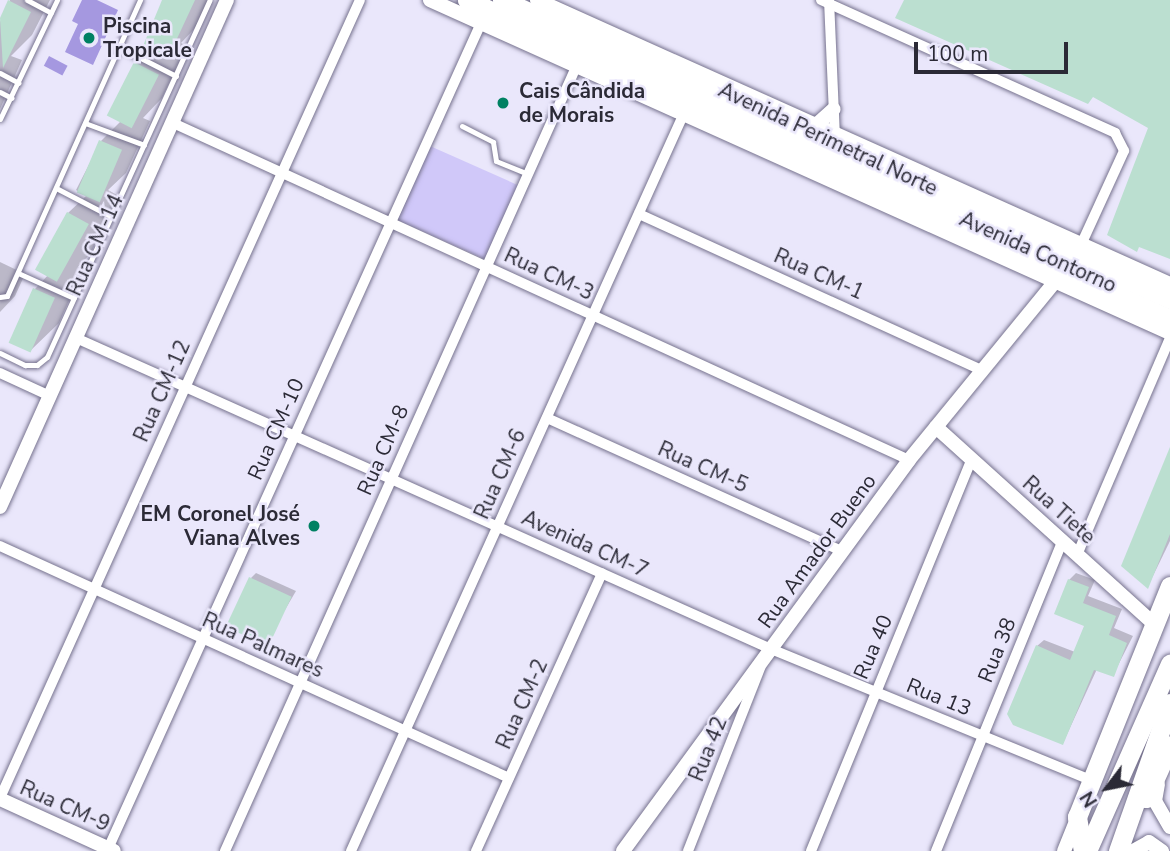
<!DOCTYPE html>
<meta charset="utf-8">
<style>
body{margin:0}
#map{position:relative;width:1170px;height:851px;overflow:hidden;background:#eae7fb;font-family:"Nunito Sans",sans-serif}
div>[style]{position:absolute}
[style*='--x']{left:calc(var(--x)*1px);top:calc(var(--y)*1px);width:calc(var(--w)*1px);rotate:calc(var(--a)*1deg)}
.green>*{inset:0;background:#d0c8f9;transform-origin:0 0}
.water>*{inset:0;background:#a598e0;transform-origin:0 0}
.shadow>*{inset:0;background:#0003}
.building>*{inset:0;background:#bbdfd0;transform-origin:0 0}
.roads{filter:drop-shadow(0 0 2px #76728e) drop-shadow(0 0 2px #76728e)}
.lane>*{height:5px;margin:-2.5px;padding:0 2.5px;transform-origin:2.5px;border-radius:2.5px;background:#fff}
.street>*{height:10px;margin:-5px;padding:0 5px;transform-origin:5px;border-radius:5px;background:#fff}
.secondary>*{height:14px;margin:-7px;padding:0 7px;transform-origin:7px;border-radius:7px;background:#fff}
.highway>*{height:19px;margin:-9.5px;padding:0 9.5px;transform-origin:9.5px;border-radius:9.5px;background:#fff}
.dots>*{width:19px;height:19px;translate:-50% -50%;box-sizing:border-box;border:4px solid #eae7fb;border-radius:50%}
span{translate:-50% -50%;white-space:nowrap;text-align:center;line-height:1.15;-webkit-text-stroke:5px #eae7fb;paint-order:stroke}
.poi-label{font-size:21px;color:#2b2a36;font-weight:700}
.left{translate:0 -50%;text-align:left}
.right{translate:-100% -50%;text-align:right}
.street-label{font-size:21px;color:#2b2a36}
.north{position:absolute;left:1072px;top:753px;width:70px;height:70px;-webkit-text-stroke:5px #eae7fb;paint-order:stroke;rotate:238deg;font-size:19px;font-weight:700;line-height:28px;text-align:center;color:#2b2a36}
.north::after{content:'';display:block;margin:auto;width:24px;height:32px;background:#2b2a36;clip-path:polygon(50% 0,100% 100%,50% 72%,0 100%)}
.scale{position:absolute;left:914px;top:42px;width:154px;height:32px;box-sizing:border-box;border:4px solid #2b2a36;border-top:0;padding-left:9px;font-size:21px;line-height:24px;white-space:nowrap;color:#2b2a36;-webkit-text-stroke:5px #eae7fb;paint-order:stroke}
</style>
<div id="map">
<div class="green">
<i style="left:430px;top:146px;width:97px;height:81px;rotate:24deg"></i>
</div>
<div class="water">
<i style="clip-path:polygon(82px 0,97px 0,118px 10px,93px 65px,65px 52px,78px 24px,72px 21px)"></i>
<i style="left:49px;top:56px;width:21px;height:11px;rotate:28deg"></i>
</div>
<div class="shadow">
<i style="clip-path:polygon(10px 0,50px 0,32px 35px,11px 56px,22px 60px,0 109px,0 22px)"></i>
<i style="clip-path:polygon(164px 0,209px 0,196px 27px,181px 43px,187px 46px,162px 98px,143px 118px,150px 121px,126px 173px,108px 190px,117px 195px,91px 253px,78px 267px,83px 269px,59px 323px,30px 351px,11px 342px,35px 289px,49px 274px,68px 213px,86px 196px,76px 190px,101px 141px,121px 121px,135px 63px,150px 47px)"></i>
<i style="clip-path:polygon(0 262px,25px 274px,15px 296px,0 312px)"></i>
<i style="clip-path:polygon(1170px 450px,1170px 541px,1148px 586px)"></i>
<i style="clip-path:polygon(256px 573px,296px 591px,266px 642px,251px 578px)"></i>
<i style="clip-path:polygon(1076px 573px,1095px 580px,1088px 596px,1122px 609px,1114px 628px,1133px 636px,1113px 675px,1097px 669px,1063px 743px,1037px 646px,1044px 640px,1075px 652px,1086px 625px,1069px 580px)"></i>
</div>
<div class="building">
<i style="clip-path:polygon(8px 0,31px 12px,3px 68px,0 18px)"></i>
<i style="clip-path:polygon(162px 0,195px 0,168px 58px,143px 46px)"></i>
<i style="clip-path:polygon(904px 0,1170px 0,1170px 259px,1139px 247px,1137px 252px,1107px 235px,1148px 128px,1093px 97px,1088px 104px,895px 18px)"></i>
<i style="left:134px;top:62px;width:28px;height:60px;rotate:27deg"></i>
<i style="left:99px;top:140px;width:25px;height:57px;rotate:23deg"></i>
<i style="left:67px;top:212px;width:25px;height:66px;rotate:29deg"></i>
<i style="left:33px;top:288px;width:24px;height:60px;rotate:24deg"></i>
<i style="clip-path:polygon(1170px 447px,1170px 534px,1148px 589px,1121px 566px)"></i>
<i style="left:249px;top:577px;width:47px;height:55px;rotate:25deg"></i>
<i style="clip-path:polygon(1068px 579px,1089px 587px,1083px 603px,1116px 616px,1109px 635px,1127px 643px,1114px 677px,1094px 670px,1063px 745px,1013px 725px,1007px 714px,1036px 645px,1070px 660px,1084px 626px,1054px 614px)"></i>
</div>
<div class="roads">
<div class="lane">
<i style="--x:27;--y:0;--w:27;--a:28"></i>
<i style="--x:119;--y:47;--w:64;--a:27"></i>
<i style="--x:0;--y:73;--w:21;--a:28"></i>
<i style="--x:0;--y:92;--w:13;--a:27"></i>
<i style="--x:0;--y:119;--w:132;--a:-64.4"></i>
<i style="--x:85;--y:123;--w:63;--a:20.4"></i>
<i style="--x:462;--y:126;--w:35;--a:27"></i>
<i style="--x:493;--y:142;--w:19;--a:81"></i>
<i style="--x:496;--y:161;--w:35;--a:22"></i>
<i style="--x:56;--y:188;--w:63;--a:27.4"></i>
<i style="--x:18;--y:273;--w:61;--a:24.1"></i>
<i style="--x:0;--y:297;--w:7;--a:-8"></i>
<i style="--x:7;--y:296;--w:325;--a:-65.8"></i>
<i style="--x:0;--y:353;--w:28;--a:26"></i>
<i style="--x:25;--y:365;--w:12;--a:0"></i>
<i style="--x:37;--y:365;--w:13;--a:-39"></i>
<i style="--x:47;--y:357;--w:392;--a:-65.5"></i>
</div>
<div class="street">
<i style="--x:821;--y:0;--w:323;--a:24.3"></i>
<i style="--x:1115;--y:133;--w:20;--a:63"></i>
<i style="--x:1124;--y:151;--w:103;--a:114.6"></i>
<i style="--x:829;--y:0;--w:137;--a:87.5"></i>
<i style="--x:173;--y:123;--w:809;--a:24.6"></i>
<i style="--x:639;--y:214;--w:377;--a:24.5"></i>
<i style="--x:76;--y:338;--w:761;--a:24.11"></i>
<i style="--x:771;--y:649;--w:346;--a:22.3"></i>
<i style="--x:0;--y:373;--w:55;--a:24.7"></i>
<i style="--x:547;--y:418;--w:324;--a:24.3"></i>
<i style="--x:0;--y:546;--w:559;--a:24.5"></i>
<i style="--x:1077;--y:555;--w:236;--a:-66.8"></i>
<i style="--x:0;--y:798;--w:875;--a:-65.72"></i>
<i style="--x:107;--y:851;--w:909;--a:-65.69"></i>
<i style="--x:225;--y:851;--w:861;--a:-65.88"></i>
<i style="--x:351;--y:851;--w:810;--a:-65.71"></i>
<i style="--x:476;--y:851;--w:305;--a:-65.6"></i>
<i style="--x:688;--y:851;--w:197;--a:-68.5"></i>
<i style="--x:811;--y:851;--w:424;--a:-67.7"></i>
<i style="--x:936;--y:851;--w:334;--a:-67.8"></i>
</div>
<div class="secondary">
<i style="--x:430;--y:0;--w:811;--a:24.23"></i>
<i style="--x:537;--y:0;--w:694;--a:24.16"></i>
<i style="--x:815;--y:126;--w:25;--a:-42"></i>
<i style="--x:936;--y:427;--w:294;--a:42.1"></i>
<i style="--x:0;--y:507;--w:555;--a:-65.88"></i>
<i style="--x:1158;--y:784;--w:17;--a:100"></i>
<i style="--x:1155;--y:801;--w:30;--a:60"></i>
<i style="--x:0;--y:799;--w:125;--a:24.5"></i>
<i style="--x:623;--y:851;--w:484;--a:-53.8"></i>
<i style="--x:909;--y:460;--w:229;--a:-50.7"></i>
<i style="--x:1064;--y:851;--w:35;--a:-68"></i>
<i style="--x:1133;--y:851;--w:18;--a:-29"></i>
<i style="--x:1149;--y:842;--w:16;--a:35"></i>
</div>
<div class="highway">
<i style="--x:467;--y:0;--w:772;--a:24.41"></i>
<i style="--x:502;--y:0;--w:732;--a:24.11"></i>
<i style="--x:1146;--y:798;--w:58;--a:-65.6"></i>
<i style="--x:1083;--y:851;--w:35;--a:-100"></i>
<i style="--x:1077;--y:817;--w:249;--a:-68.1"></i>
<i style="--x:1087;--y:851;--w:205;--a:-66.1"></i>
<i style="--x:1118;--y:851;--w:157;--a:-70.6"></i>
</div>
</div>
<div class="dots">
<i style="left:89px;top:38px;background:#008162"></i>
<i style="left:503px;top:103px;background:#008162"></i>
<i style="left:314px;top:526px;background:#008162"></i>
</div>
<div class="poi-label">
<span class="left" style="left:103px;top:38px">Piscina<br>Tropicale</span>
<span class="left" style="left:519px;top:103px">Cais Cândida<br>de Morais</span>
<span class="right" style="left:300px;top:526px">EM Coronel José<br>Viana Alves</span>
</div>
<div class="street-label">
<span style="left:828px;top:139px;rotate:25deg">Avenida Perimetral Norte</span>
<span style="left:95px;top:245px;rotate:-66deg">Rua CM-14</span>
<span style="left:1038px;top:252px;rotate:24deg">Avenida Contorno</span>
<span style="left:549px;top:274px;rotate:25deg">Rua CM-3</span>
<span style="left:819px;top:274px;rotate:24deg">Rua CM-1</span>
<span style="left:162px;top:391px;rotate:-66deg">Rua CM-12</span>
<span style="left:276px;top:429px;rotate:-66deg">Rua CM-10</span>
<span style="left:383px;top:450px;rotate:-66deg">Rua CM-8</span>
<span style="left:703px;top:467px;rotate:24deg">Rua CM-5</span>
<span style="left:500px;top:474px;rotate:-66deg">Rua CM-6</span>
<span style="left:1059px;top:510px;rotate:42deg">Rua Tiete</span>
<span style="left:585px;top:544px;rotate:24deg">Avenida CM-7</span>
<span style="left:817px;top:551px;rotate:-54deg">Rua Amador Bueno</span>
<span style="left:263px;top:645px;rotate:24deg">Rua Palmares</span>
<span style="left:873px;top:647px;rotate:-67deg">Rua 40</span>
<span style="left:997px;top:650px;rotate:-68deg">Rua 38</span>
<span style="left:939px;top:697px;rotate:22deg">Rua 13</span>
<span style="left:522px;top:704px;rotate:-66deg">Rua CM-2</span>
<span style="left:708px;top:749px;rotate:-68deg">Rua 42</span>
<span style="left:65px;top:806px;rotate:24deg">Rua CM-9</span>
</div>
<div class="north">N</div>
<div class="scale">100 m</div>
</div>
